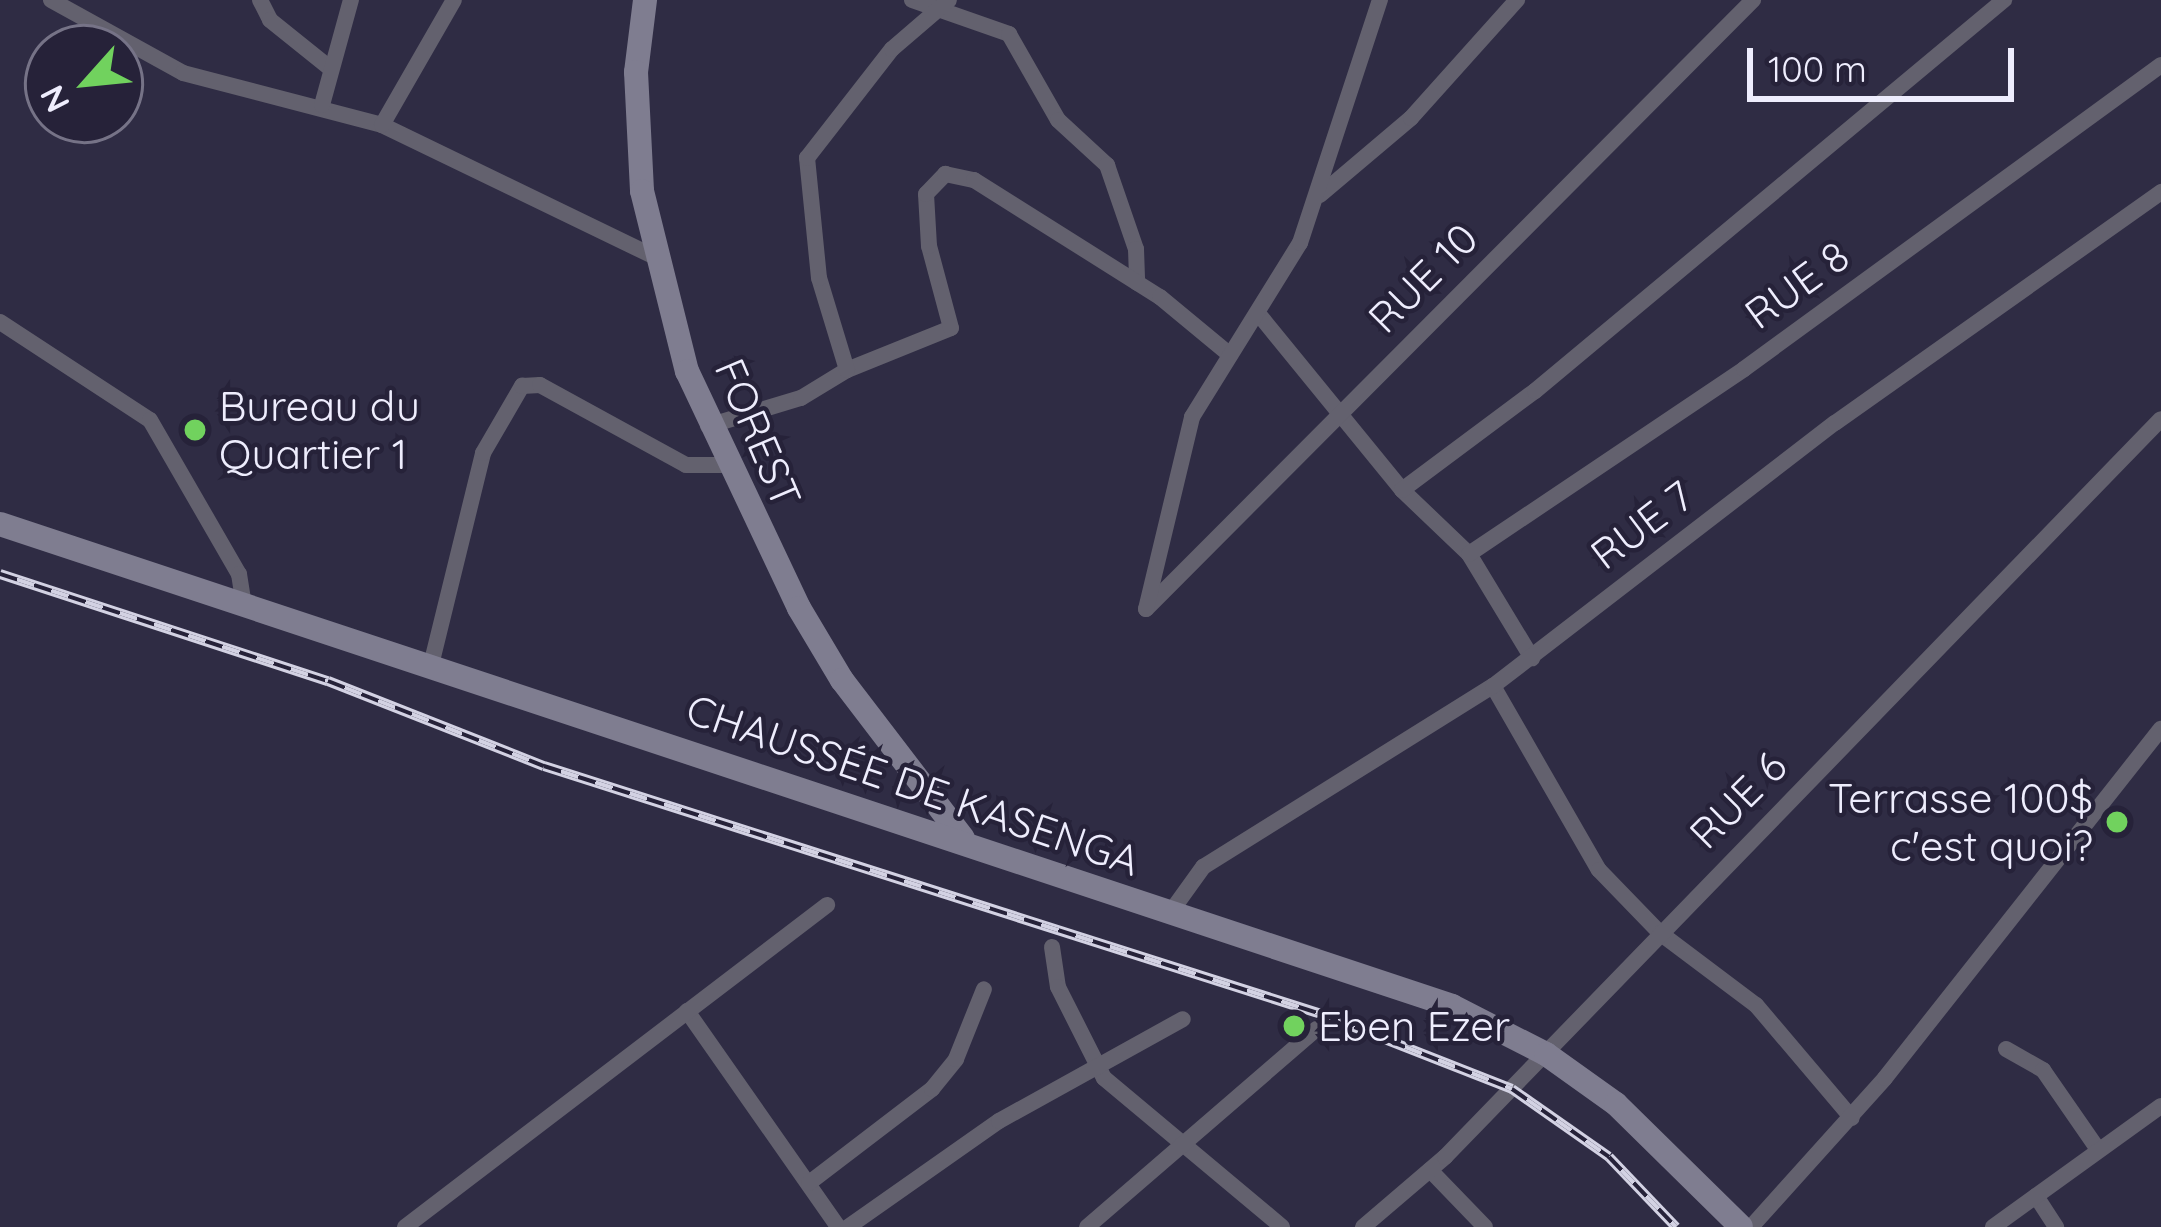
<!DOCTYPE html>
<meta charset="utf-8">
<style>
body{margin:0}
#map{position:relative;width:2161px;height:1227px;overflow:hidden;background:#2f2c44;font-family:Quicksand,sans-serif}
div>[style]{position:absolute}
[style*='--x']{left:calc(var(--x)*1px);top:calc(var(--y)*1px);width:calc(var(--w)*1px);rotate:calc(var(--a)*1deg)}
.street>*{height:16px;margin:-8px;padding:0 8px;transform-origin:8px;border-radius:8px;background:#63616e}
.secondary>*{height:24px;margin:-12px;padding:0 12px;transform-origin:12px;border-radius:12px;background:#7f7d90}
.rail>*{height:10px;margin-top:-5px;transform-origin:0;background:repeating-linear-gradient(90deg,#262239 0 18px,#d3d2e3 0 36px);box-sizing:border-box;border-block:3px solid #d3d2e3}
.dots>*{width:33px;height:33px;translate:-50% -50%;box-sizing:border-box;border:6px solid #262239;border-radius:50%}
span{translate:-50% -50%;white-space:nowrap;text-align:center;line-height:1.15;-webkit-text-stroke:9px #262239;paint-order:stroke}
.street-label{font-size:42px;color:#eeedfd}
.poi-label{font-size:42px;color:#eeedfd}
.left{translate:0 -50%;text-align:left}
.right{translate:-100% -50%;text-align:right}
.north{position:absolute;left:24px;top:24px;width:120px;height:120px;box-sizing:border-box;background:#262239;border:3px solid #767387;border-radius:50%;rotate:243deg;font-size:33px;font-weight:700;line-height:48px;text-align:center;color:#eeedfd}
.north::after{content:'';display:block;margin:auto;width:42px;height:54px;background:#71d25e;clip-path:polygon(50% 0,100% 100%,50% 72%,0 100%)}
.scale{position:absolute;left:1747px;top:48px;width:267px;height:54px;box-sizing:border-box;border:6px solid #eeedfd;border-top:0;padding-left:15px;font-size:36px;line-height:42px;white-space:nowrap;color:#eeedfd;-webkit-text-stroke:9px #262239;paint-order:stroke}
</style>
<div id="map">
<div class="street">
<i style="--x:51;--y:0;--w:151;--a:28.9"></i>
<i style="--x:183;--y:73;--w:206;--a:14.6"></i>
<i style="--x:382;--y:125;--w:303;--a:25.8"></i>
<i style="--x:260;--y:0;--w:22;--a:63"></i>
<i style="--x:270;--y:20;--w:77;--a:38.7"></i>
<i style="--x:912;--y:0;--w:103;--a:19.3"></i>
<i style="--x:1009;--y:34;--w:99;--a:60.3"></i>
<i style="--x:1058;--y:120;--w:67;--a:42.6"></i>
<i style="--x:1107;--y:165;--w:89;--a:71"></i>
<i style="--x:1136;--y:249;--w:34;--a:88"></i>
<i style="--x:322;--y:105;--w:109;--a:-74.6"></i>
<i style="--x:382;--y:125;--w:144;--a:-60.1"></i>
<i style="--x:1320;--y:195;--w:119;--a:-40.2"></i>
<i style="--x:1411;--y:118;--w:159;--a:-48.1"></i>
<i style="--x:1261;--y:317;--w:223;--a:50.8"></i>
<i style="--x:1402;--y:490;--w:93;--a:43.7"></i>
<i style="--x:1469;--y:554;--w:122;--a:58.8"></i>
<i style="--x:0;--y:322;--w:179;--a:33.2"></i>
<i style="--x:150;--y:420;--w:178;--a:60"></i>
<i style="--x:239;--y:574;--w:30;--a:81"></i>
<i style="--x:847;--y:370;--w:112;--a:-22"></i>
<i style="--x:951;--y:328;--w:85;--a:-105"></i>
<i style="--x:929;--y:246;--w:52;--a:-93.3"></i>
<i style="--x:926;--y:194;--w:28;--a:-46"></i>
<i style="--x:945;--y:174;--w:30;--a:12"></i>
<i style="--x:974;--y:180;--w:220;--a:32.2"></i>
<i style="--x:1160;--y:297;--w:91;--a:39.6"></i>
<i style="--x:708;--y:426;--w:97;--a:-16.8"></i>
<i style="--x:801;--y:398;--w:54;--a:-31.3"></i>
<i style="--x:847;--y:370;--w:96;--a:-106.9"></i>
<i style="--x:819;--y:278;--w:121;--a:-95.7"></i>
<i style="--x:807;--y:158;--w:138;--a:-52.1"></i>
<i style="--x:892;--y:49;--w:75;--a:-40.7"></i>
<i style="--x:1402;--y:490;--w:166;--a:-36.7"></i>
<i style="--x:1535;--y:391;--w:611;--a:-39.82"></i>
<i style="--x:1469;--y:554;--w:331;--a:-33.9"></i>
<i style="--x:1744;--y:369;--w:516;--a:-36.09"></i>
<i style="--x:1146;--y:609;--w:860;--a:-45.09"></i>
<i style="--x:1146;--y:609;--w:197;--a:-76.5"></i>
<i style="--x:1192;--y:417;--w:205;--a:-58.2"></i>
<i style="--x:1300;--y:243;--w:256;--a:-71.8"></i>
<i style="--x:431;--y:665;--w:218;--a:-76.2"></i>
<i style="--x:483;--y:453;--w:78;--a:-59.8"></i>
<i style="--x:522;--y:386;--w:18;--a:-3"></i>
<i style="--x:540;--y:385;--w:166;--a:28.7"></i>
<i style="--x:686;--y:465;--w:39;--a:0"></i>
<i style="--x:1493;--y:686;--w:212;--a:60.1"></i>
<i style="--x:1599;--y:870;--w:88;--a:45.9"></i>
<i style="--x:1660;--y:933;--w:120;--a:36.9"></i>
<i style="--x:1756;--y:1005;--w:148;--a:49.7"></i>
<i style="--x:1170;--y:913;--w:57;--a:-54.3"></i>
<i style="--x:1203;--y:867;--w:342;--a:-32"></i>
<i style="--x:1493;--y:686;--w:431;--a:-37.6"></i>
<i style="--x:1835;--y:423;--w:400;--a:-35.3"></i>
<i style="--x:1052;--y:947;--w:40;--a:81.5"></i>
<i style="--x:1058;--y:987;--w:102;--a:63.2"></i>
<i style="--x:1104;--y:1078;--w:232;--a:39.9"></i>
<i style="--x:687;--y:1011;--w:264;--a:55"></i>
<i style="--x:2006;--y:1049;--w:43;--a:29.6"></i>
<i style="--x:2043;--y:1070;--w:95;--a:55.3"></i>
<i style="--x:1430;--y:1170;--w:79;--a:46"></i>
<i style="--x:809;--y:1183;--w:155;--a:-37.4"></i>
<i style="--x:932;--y:1089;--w:38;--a:-51"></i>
<i style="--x:956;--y:1059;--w:75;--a:-68.2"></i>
<i style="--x:2036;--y:1196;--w:37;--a:57"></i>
<i style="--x:405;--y:1227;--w:531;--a:-37.34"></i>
<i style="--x:848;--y:1227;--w:184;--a:-35.1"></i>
<i style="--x:999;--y:1121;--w:210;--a:-29"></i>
<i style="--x:1087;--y:1227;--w:303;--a:-40.8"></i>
<i style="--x:1363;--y:1227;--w:108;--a:-40.5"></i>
<i style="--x:1445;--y:1157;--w:1028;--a:-45.87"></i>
<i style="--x:1751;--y:1227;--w:200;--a:-48"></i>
<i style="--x:1885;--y:1078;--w:445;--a:-51.7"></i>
<i style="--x:1993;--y:1227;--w:207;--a:-35.8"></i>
</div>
<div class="secondary">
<i style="--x:645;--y:0;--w:73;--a:97.1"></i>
<i style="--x:636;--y:72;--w:119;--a:87.1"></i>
<i style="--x:642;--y:191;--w:186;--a:76"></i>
<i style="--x:687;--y:371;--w:262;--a:64.7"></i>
<i style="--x:799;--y:608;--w:84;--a:59.2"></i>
<i style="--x:842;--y:680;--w:199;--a:52.6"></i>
<i style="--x:0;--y:524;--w:1530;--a:18.36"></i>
<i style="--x:1452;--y:1006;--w:106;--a:27.1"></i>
<i style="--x:1546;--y:1054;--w:86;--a:35.5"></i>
<i style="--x:1616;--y:1104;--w:175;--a:44.5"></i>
</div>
<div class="rail">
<i style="--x:0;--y:574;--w:345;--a:18.1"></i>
<i style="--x:328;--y:681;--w:232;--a:21.5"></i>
<i style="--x:544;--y:766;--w:816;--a:17.7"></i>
<i style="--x:1321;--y:1014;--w:205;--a:21.4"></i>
<i style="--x:1512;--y:1089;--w:118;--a:35"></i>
<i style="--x:1609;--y:1157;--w:97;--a:46.3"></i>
</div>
<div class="dots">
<i style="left:195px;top:430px;background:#71d25e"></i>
<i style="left:2117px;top:822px;background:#71d25e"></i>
<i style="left:1294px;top:1026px;background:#71d25e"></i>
</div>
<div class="street-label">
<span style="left:1423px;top:278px;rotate:-45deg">RUE 10</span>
<span style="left:1797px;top:285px;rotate:-36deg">RUE 8</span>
<span style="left:758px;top:433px;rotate:67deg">FOREST</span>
<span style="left:1642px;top:525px;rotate:-37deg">RUE 7</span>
<span style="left:913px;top:785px;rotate:19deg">CHAUSSÉE DE KASENGA</span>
<span style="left:1738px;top:800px;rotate:-45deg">RUE 6</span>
</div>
<div class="poi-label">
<span class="left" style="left:219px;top:430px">Bureau du<br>Quartier 1</span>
<span class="right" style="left:2093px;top:822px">Terrasse 100$<br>c'est quoi?</span>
<span class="left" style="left:1318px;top:1026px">Eben Ezer</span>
</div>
<div class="north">N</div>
<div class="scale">100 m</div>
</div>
